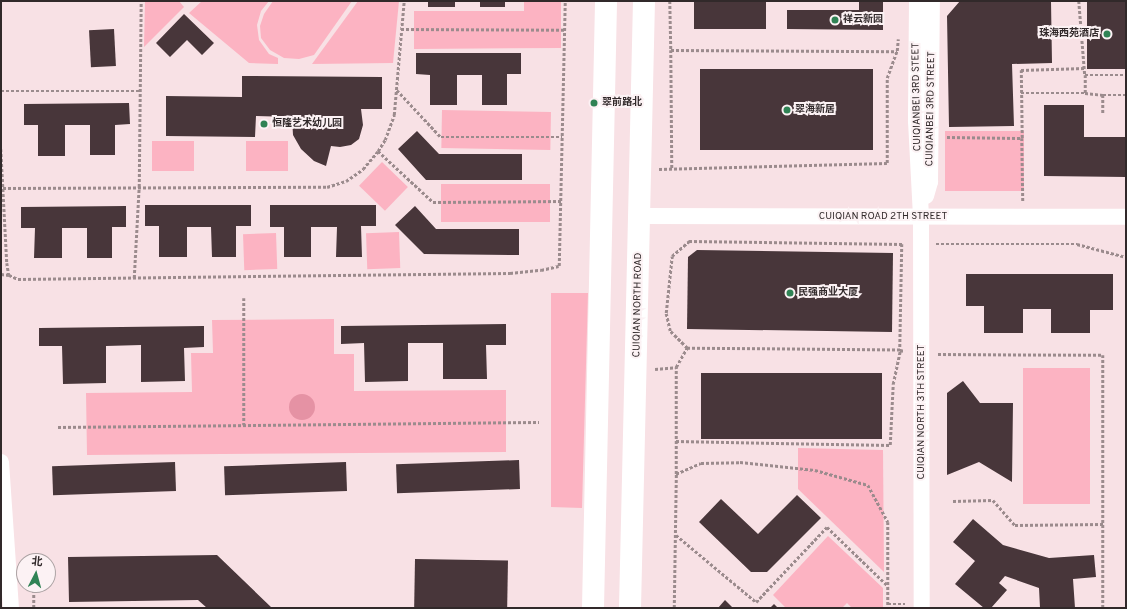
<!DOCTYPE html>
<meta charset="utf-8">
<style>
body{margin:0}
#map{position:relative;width:1127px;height:609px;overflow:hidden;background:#f8e1e5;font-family:Overpass,"Noto Sans SC",sans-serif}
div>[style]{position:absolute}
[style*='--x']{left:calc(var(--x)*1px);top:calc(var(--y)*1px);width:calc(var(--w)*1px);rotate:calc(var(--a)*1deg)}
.green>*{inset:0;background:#fcb3c2;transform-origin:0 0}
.water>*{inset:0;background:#e592a4}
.round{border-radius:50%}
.building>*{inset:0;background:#48363a;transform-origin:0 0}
.path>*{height:2.5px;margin-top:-1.25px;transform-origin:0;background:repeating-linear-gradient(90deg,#9b8b8d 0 3px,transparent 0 5px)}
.minor>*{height:16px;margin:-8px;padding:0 8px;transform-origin:8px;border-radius:8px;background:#fff}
.secondary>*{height:22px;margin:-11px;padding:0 11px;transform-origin:11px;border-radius:11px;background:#fff}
.dots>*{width:11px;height:11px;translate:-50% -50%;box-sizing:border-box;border:2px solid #fcf2f4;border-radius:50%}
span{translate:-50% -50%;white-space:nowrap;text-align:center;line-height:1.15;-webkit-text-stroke:4px #fcf2f4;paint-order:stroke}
.poi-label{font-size:10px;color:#31292a;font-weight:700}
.left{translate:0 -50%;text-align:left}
.right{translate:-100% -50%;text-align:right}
.street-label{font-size:10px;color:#31292a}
.frame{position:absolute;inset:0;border:2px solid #31292a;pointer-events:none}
.north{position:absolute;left:16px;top:553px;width:40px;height:40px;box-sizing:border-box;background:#fcf2f4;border:1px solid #aba2a3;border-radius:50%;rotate:6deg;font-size:11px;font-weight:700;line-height:16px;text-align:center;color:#31292a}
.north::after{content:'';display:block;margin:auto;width:14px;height:18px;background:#308355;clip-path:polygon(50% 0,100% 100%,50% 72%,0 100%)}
</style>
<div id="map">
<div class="green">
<i style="clip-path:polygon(145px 1px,179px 1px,184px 7px,144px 47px)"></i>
<i style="clip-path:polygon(202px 1px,269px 1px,261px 11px,257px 25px,259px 40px,269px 54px,278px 58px,278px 64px,249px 63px,189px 13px)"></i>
<i style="clip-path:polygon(273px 1px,352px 1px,314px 55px,299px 59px,284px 58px,270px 50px,261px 38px,260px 26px,264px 14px)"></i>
<i style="clip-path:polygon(358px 1px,399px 1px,393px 63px,312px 64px)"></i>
<i style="clip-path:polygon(524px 1px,561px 1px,561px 48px,414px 49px,414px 11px,524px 11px)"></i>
<i style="left:442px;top:110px;width:109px;height:38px;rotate:1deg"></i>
<i style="left:1024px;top:131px;width:60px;height:79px;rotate:90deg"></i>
<i style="left:152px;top:141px;width:42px;height:30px"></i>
<i style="left:246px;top:141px;width:42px;height:30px"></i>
<i style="left:382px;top:162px;width:36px;height:33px;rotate:44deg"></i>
<i style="left:441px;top:184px;width:109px;height:38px"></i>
<i style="left:399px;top:232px;width:36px;height:33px;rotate:88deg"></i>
<i style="left:276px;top:233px;width:36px;height:33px;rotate:88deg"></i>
<i style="clip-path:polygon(551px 293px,588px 293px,582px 508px,551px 507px)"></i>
<i style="clip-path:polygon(334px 319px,334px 354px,354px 354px,354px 391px,506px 390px,506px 452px,87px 455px,86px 393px,192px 392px,191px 353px,213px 353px,212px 320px)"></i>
<i style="left:1023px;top:368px;width:67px;height:136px"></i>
<i style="clip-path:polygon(798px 448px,883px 450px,884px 572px,798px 489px)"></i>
<i style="clip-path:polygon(828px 536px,883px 588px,883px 608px,852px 608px,847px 603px,842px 608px,786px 608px,773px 595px)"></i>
</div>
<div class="water">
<i class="round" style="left:289px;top:394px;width:26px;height:26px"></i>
</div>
<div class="building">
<i style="left:428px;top:1px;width:27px;height:6px"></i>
<i style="left:480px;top:1px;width:25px;height:6px"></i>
<i style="left:694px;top:1px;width:72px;height:28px"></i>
<i style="clip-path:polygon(859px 1px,883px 1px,883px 30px,787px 29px,787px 10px,859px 10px)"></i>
<i style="clip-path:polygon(960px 1px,1051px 1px,1052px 63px,1012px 64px,1014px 126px,949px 127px,947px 16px)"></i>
<i style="left:1087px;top:1px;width:39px;height:68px"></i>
<i style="clip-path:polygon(184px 14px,214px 43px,202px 55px,187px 40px,170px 57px,156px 43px)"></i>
<i style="left:114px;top:29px;width:37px;height:25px;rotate:87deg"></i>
<i style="clip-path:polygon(416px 53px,521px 53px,521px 74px,507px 74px,507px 105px,482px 105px,482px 75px,457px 75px,457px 105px,430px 105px,430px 75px,416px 74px)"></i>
<i style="left:700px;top:69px;width:173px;height:81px"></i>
<i style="clip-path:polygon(242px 76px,382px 77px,382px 109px,361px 109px,363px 125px,359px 139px,351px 145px,340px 147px,331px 146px,326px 166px,314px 161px,301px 149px,293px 135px,292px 117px,256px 116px,255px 137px,166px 136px,166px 96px,242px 97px)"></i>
<i style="clip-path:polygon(129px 103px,130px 124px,115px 125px,115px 155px,90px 155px,90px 125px,65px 125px,65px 156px,38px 156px,38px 125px,24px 125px,24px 104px)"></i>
<i style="clip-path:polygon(1044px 105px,1084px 105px,1084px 137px,1126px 137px,1126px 177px,1044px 176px)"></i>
<i style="clip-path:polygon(417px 131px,439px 154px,522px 154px,522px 180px,426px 180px,398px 149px)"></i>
<i style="clip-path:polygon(145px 205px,251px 205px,251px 226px,236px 226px,236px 257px,212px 257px,211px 227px,187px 227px,187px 257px,159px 257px,159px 226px,145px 226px)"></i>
<i style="clip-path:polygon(270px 205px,376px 205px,376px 226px,361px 226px,362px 257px,336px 257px,337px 227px,311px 227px,311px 257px,284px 257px,284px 227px,270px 227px)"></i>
<i style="clip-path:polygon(126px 206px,126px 227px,112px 227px,112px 258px,87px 258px,87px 228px,62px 228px,62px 258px,34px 258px,35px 228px,21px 228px,21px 207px)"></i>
<i style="clip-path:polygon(415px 206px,436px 229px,519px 229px,519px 255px,424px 254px,395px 225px)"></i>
<i style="clip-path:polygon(697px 250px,893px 253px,892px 332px,687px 329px,688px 257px)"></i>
<i style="clip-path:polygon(966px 274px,1113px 274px,1113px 310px,1090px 310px,1090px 333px,1051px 333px,1051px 309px,1023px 309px,1023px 333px,984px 333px,984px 306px,966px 306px)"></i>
<i style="clip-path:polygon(506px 324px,506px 345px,486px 345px,487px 379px,443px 379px,443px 343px,408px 343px,408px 381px,365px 382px,364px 343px,341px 344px,341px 326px)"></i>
<i style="clip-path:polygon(204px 326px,204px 347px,184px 348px,185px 381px,141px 382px,141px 345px,106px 346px,106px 383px,63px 384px,62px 346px,39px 346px,39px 328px)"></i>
<i style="left:701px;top:373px;width:181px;height:66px"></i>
<i style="clip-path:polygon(963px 381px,980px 403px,1013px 403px,1012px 482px,979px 462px,947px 475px,947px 393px)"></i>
<i style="left:519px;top:460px;width:29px;height:123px;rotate:88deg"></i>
<i style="left:175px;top:462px;width:29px;height:123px;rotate:88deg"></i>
<i style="left:346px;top:462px;width:29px;height:122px;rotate:88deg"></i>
<i style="clip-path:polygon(797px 495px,821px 518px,767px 572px,751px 572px,699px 522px,721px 499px,758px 534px)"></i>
<i style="clip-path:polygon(973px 519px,1003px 545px,1049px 558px,1094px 555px,1096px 577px,1073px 579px,1075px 608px,1040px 608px,1039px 588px,1005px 576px,999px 583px,1007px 590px,991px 608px,984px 608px,955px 584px,975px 561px,953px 542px)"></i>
<i style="clip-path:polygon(217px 555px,272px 608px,207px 608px,198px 600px,69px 602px,68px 557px)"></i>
<i style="left:415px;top:559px;width:93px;height:49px;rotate:1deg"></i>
<i style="clip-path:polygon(725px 600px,733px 608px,718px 608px)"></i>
<i style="clip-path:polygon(774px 604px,778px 608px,770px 608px)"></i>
</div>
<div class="path">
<i style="--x:670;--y:1;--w:49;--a:88.8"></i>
<i style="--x:671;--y:50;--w:226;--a:0.3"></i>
<i style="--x:897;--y:51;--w:12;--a:-85"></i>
<i style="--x:1079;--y:1;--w:74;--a:85.4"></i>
<i style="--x:1085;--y:75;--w:41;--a:0"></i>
<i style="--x:401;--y:29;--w:164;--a:0.3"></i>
<i style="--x:671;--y:50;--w:119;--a:89.5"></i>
<i style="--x:397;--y:90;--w:64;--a:46.9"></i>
<i style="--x:441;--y:137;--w:121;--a:0"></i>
<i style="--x:1;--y:91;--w:139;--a:0"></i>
<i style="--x:1021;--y:93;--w:64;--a:0"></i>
<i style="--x:1085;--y:93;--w:18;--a:-90"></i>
<i style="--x:1085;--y:93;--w:18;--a:6"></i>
<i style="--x:1103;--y:95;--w:18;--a:90"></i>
<i style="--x:1103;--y:95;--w:23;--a:0"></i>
<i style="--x:947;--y:137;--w:75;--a:0.8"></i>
<i style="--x:1022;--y:138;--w:68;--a:-90.8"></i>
<i style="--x:1021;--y:70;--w:64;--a:-1.8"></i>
<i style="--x:1022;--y:138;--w:63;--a:89.1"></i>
<i style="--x:1;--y:149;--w:114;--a:87"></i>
<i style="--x:7;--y:263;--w:12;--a:81"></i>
<i style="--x:9;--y:275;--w:10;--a:24"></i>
<i style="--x:18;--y:279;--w:492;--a:-0.7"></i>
<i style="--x:510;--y:273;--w:31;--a:-6"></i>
<i style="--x:541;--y:270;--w:18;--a:-13"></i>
<i style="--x:559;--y:266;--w:265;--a:-88.7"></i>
<i style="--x:378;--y:151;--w:75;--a:42.8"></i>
<i style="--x:433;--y:202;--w:128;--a:-0.4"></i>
<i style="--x:659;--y:169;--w:228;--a:-1.5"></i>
<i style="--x:887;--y:163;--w:85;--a:-90"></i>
<i style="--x:887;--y:78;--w:29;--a:-70"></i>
<i style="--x:3;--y:188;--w:324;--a:-0.2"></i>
<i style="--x:327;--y:187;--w:20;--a:-18"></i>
<i style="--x:346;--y:181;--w:21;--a:-35"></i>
<i style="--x:363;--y:169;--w:23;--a:-50"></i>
<i style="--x:378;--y:151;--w:13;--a:-58"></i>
<i style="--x:385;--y:140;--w:27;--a:-70"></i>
<i style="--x:394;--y:115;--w:114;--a:-85"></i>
<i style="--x:689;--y:241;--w:213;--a:0.8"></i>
<i style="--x:902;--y:244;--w:106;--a:91.1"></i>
<i style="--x:900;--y:350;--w:213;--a:-179.5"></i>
<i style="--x:687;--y:348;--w:24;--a:-135"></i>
<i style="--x:670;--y:331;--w:18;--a:-103"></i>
<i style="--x:666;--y:313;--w:57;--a:-84"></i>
<i style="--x:672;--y:256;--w:23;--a:-41"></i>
<i style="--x:936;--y:244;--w:141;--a:0"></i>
<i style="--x:1077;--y:244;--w:51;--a:14.9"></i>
<i style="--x:1;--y:274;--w:8;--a:7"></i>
<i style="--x:134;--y:278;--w:91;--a:-86.9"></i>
<i style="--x:139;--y:187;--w:186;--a:-89.4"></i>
<i style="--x:244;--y:298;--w:127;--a:90"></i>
<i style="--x:938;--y:354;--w:165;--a:0.3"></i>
<i style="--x:1103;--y:355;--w:253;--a:90"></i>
<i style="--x:655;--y:369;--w:21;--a:-5"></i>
<i style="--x:58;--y:427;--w:481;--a:-0.6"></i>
<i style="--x:676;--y:441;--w:214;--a:1.1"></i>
<i style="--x:890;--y:445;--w:61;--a:-87.2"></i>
<i style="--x:893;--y:384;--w:35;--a:-78"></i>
<i style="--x:900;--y:350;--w:5;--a:11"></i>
<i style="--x:676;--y:474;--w:107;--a:-90"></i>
<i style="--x:676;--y:367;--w:22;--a:-60"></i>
<i style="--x:953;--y:501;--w:40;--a:-1.4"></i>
<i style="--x:993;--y:500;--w:33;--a:49"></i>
<i style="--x:1015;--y:525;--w:88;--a:-0.7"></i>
<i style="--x:676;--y:535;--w:104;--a:39.9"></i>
<i style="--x:756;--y:602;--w:103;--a:-46.6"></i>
<i style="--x:827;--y:527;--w:85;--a:44"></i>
<i style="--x:34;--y:585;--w:23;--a:90"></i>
<i style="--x:888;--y:604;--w:17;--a:0"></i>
<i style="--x:674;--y:608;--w:134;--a:-89.1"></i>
<i style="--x:676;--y:474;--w:27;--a:-24"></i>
<i style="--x:701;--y:463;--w:39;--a:-1"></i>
<i style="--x:740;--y:462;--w:75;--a:6.1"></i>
<i style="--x:815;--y:470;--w:55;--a:15.8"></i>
<i style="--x:868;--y:485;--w:42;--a:61.6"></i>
<i style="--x:888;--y:522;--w:86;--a:90"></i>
</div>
<div class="minor">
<i style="--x:917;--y:1;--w:120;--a:90.5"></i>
<i style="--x:916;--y:121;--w:96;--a:87"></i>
<i style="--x:921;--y:217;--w:391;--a:89.9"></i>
<i style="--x:926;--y:196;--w:15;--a:-74"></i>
<i style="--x:930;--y:182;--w:181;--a:-89.4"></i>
<i style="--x:640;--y:216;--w:486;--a:0.1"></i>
<i style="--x:1;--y:462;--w:146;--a:86.1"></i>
</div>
<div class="secondary">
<i style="--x:593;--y:608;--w:607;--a:-88.77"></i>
<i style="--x:630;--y:608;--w:607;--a:-88.68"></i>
</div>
<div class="dots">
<i style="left:835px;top:20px;background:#308355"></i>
<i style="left:1107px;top:34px;background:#308355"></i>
<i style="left:594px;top:103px;background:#308355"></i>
<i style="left:787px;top:110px;background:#308355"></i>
<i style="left:264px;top:124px;background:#308355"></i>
<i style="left:790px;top:293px;background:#308355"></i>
</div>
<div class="poi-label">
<span class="left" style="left:843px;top:20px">祥云新园</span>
<span class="right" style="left:1099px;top:34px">珠海西苑酒店</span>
<span class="left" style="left:602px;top:103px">翠前路北</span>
<span class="left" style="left:795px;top:110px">翠海新居</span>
<span class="left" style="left:272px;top:124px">恒隆艺术幼儿园</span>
<span class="left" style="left:798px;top:293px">民强商业大厦</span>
</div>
<div class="street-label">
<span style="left:917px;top:97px;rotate:-91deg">CUIQIANBEI 3RD STEET</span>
<span style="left:931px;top:109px;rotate:-89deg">CUIQIANBEI 3RD STREET</span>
<span style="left:883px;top:217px">CUIQIAN ROAD 2TH STREET</span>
<span style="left:638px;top:305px;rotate:-89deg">CUIQIAN NORTH ROAD</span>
<span style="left:922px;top:412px;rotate:-90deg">CUIQIAN NORTH 3TH STREET</span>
</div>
<div class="frame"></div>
<div class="north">北</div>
</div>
